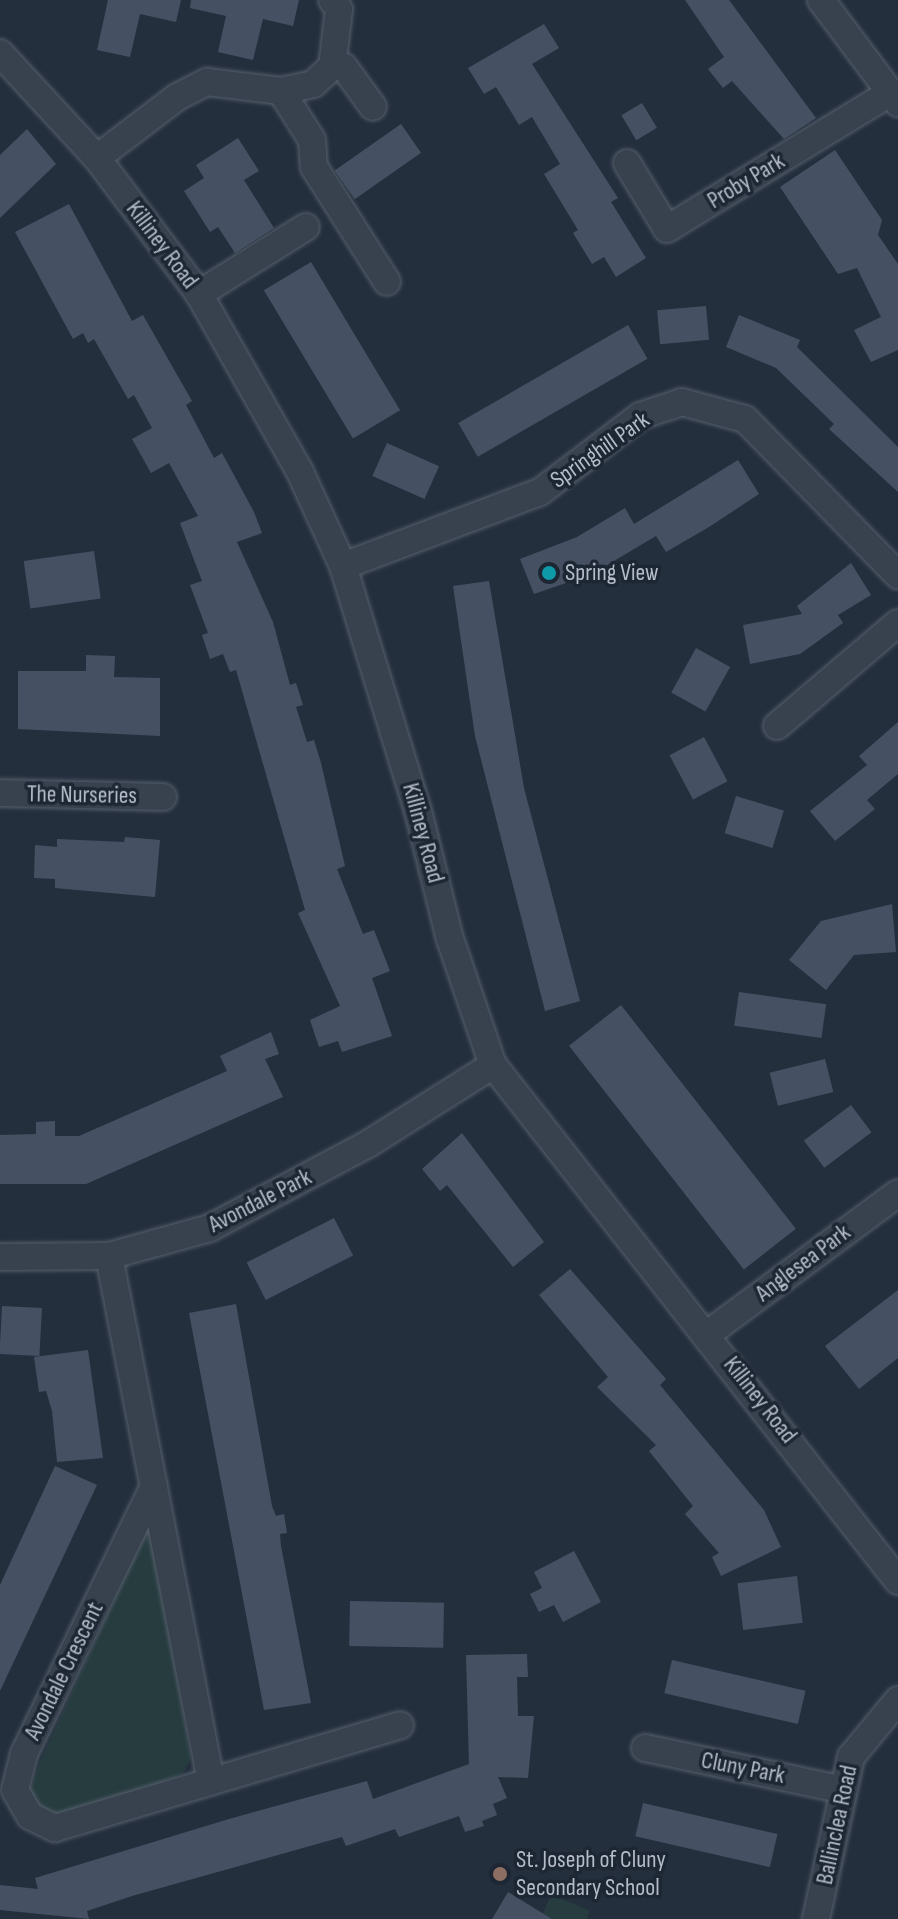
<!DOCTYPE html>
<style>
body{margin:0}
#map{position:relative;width:898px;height:1919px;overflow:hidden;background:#242f3e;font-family:"Sofia Sans Condensed",sans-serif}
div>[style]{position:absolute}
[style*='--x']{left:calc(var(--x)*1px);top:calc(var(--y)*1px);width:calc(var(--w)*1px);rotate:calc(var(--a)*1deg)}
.green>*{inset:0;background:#263c3f}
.building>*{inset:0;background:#455162;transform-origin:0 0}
.roads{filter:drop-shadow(0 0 2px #565f6c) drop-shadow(0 0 2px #565f6c)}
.minor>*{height:26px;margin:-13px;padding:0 13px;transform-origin:13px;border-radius:13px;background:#38414e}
.dots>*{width:22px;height:22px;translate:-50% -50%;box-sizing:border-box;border:4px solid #1d2633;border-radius:50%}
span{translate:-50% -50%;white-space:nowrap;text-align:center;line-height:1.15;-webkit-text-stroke:7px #1d2633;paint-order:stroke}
.street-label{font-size:24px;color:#b4bcc9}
.poi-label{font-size:24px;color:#b4bcc9}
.left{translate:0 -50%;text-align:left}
</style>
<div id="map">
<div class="green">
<i style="clip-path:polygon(150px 1522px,191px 1759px,183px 1773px,163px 1784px,54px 1820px,37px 1811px,30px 1791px,40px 1762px)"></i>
<i style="clip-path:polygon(551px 1894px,590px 1911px,587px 1919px,541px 1919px)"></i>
</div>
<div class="building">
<i style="clip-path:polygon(108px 0,181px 0,176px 22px,140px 14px,130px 57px,97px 50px)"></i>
<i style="clip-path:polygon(191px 0,299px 0,293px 26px,263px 19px,253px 60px,218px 52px,226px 16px,190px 8px)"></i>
<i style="clip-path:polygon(685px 0,729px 0,816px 118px,784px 139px,732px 81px,723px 88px,708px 69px,724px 57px)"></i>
<i style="clip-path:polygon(544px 24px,559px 48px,532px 64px,618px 198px,611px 202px,646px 258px,616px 277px,604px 257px,592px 264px,573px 233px,578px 230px,544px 174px,560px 164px,532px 117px,519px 125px,496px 87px,484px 94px,468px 68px)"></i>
<i style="left:642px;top:103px;width:29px;height:24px;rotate:59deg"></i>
<i style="left:401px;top:124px;width:35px;height:81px;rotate:55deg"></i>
<i style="clip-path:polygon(27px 129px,56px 164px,0 218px,0 155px)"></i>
<i style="clip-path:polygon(238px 138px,259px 171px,244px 180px,274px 228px,235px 253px,218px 227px,210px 232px,184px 191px,204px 178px,196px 165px)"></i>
<i style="clip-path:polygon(835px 150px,882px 220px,878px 235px,898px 264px,898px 350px,871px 362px,854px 330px,881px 317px,857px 268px,838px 274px,780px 187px)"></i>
<i style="clip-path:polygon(69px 204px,132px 321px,143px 315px,192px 401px,186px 405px,214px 458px,222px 453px,254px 512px,262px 533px,237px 542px,273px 622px,290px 685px,296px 683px,303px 705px,296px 707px,307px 742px,314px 740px,321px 763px,345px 866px,337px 869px,363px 934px,374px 930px,390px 971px,372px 978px,392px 1036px,342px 1052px,338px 1041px,319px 1047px,310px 1020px,340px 1006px,298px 913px,305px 910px,236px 670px,230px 672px,223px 654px,210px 659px,202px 635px,208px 633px,190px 585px,202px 581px,180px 523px,198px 516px,169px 463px,151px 473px,132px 439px,152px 428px,134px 395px,128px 399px,94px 339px,88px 343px,83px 333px,73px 339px,15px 232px)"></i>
<i style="left:311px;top:262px;width:173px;height:55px;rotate:59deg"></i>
<i style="left:706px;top:306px;width:34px;height:49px;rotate:85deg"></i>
<i style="clip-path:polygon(739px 315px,800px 340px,797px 347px,898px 447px,898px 492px,829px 429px,834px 424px,776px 368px,726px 347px)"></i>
<i style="left:628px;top:325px;width:39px;height:196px;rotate:60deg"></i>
<i style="left:387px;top:443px;width:57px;height:36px;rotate:24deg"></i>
<i style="clip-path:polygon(738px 460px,759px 494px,709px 527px,666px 552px,656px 536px,592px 574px,534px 594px,520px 559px,577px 537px,625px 508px,634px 524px)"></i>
<i style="left:94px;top:551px;width:48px;height:71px;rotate:82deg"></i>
<i style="clip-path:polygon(851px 563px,871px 595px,838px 615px,843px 623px,800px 654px,750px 664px,743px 625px,802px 614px,797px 606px)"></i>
<i style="clip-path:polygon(489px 581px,524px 788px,580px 1001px,545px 1011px,475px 736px,453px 586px)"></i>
<i style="left:696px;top:648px;width:39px;height:51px;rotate:29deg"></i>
<i style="clip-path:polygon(86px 655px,115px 656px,114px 677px,160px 678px,160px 736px,18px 729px,18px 671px,86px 671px)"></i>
<i style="clip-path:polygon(898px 722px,898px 774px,867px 800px,875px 809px,835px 841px,810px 811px,867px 765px,859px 756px)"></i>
<i style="left:704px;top:737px;width:50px;height:39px;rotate:62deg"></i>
<i style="left:736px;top:796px;width:50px;height:39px;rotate:17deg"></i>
<i style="clip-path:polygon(125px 837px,160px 840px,155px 897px,55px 888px,55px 879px,34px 878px,35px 845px,57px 847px,57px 839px,124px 842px)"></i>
<i style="clip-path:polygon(892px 904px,896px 952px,854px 955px,826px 990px,789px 960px,821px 921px)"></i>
<i style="left:739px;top:992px;width:88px;height:34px;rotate:8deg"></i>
<i style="left:621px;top:1005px;width:284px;height:66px;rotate:52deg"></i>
<i style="clip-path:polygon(271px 1032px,279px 1054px,265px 1059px,283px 1097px,86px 1184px,0 1184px,0 1135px,36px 1134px,36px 1122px,55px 1121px,55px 1136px,79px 1136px,227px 1071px,220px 1056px)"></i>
<i style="left:825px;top:1059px;width:34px;height:57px;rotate:76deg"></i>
<i style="left:851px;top:1105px;width:34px;height:59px;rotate:53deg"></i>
<i style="clip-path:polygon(462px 1133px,544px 1242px,513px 1267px,447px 1185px,440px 1191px,422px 1169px)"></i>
<i style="left:334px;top:1218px;width:42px;height:98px;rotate:63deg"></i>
<i style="clip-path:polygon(570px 1269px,666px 1379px,660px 1385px,764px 1510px,781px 1547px,721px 1576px,712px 1557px,719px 1553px,685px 1514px,693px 1506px,649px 1451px,656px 1445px,597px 1387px,608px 1377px,539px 1295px)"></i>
<i style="clip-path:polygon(898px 1290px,898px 1358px,859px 1389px,825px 1346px)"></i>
<i style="clip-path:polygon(236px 1304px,272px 1506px,276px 1516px,284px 1514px,287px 1533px,280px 1534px,281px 1546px,311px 1703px,264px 1710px,189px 1313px)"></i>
<i style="left:2px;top:1306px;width:40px;height:48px;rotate:3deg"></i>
<i style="clip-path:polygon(88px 1350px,103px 1458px,57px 1462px,52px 1411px,46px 1391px,39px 1392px,34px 1357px)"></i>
<i style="clip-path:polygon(55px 1466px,97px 1485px,0 1691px,0 1585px)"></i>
<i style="clip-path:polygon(574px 1551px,601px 1602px,563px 1622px,554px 1605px,539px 1612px,530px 1594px,542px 1588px,534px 1572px)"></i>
<i style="left:797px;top:1576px;width:47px;height:60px;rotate:83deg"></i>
<i style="left:350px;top:1601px;width:94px;height:45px;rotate:1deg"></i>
<i style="clip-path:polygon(527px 1654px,528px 1677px,517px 1677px,518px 1716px,534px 1716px,528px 1778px,498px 1777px,507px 1798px,493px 1804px,497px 1815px,482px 1821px,484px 1826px,465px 1832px,459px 1816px,399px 1837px,395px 1829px,346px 1846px,342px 1837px,132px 1896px,87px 1911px,89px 1919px,0 1910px,0 1885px,38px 1889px,35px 1878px,229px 1819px,367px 1781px,373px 1799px,469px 1764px,466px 1655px)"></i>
<i style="left:672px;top:1660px;width:137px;height:34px;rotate:13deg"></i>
<i style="left:643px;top:1803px;width:138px;height:34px;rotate:13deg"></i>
<i style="clip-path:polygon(508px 1892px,552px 1919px,492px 1919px)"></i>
</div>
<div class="roads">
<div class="minor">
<i style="--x:821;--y:0;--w:129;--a:53.2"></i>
<i style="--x:0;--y:53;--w:143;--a:47.3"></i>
<i style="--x:97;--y:158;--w:170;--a:53.1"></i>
<i style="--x:199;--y:294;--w:205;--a:60.4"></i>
<i style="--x:300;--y:472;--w:103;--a:65.4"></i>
<i style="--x:343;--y:566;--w:256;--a:73"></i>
<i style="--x:418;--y:811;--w:132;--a:76"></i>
<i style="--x:450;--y:939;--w:133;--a:71.2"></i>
<i style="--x:493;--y:1065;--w:656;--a:51.87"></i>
<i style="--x:332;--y:67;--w:12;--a:0"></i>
<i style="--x:344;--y:67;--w:49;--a:54.1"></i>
<i style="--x:281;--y:91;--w:58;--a:57.7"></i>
<i style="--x:312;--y:140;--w:27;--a:86"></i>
<i style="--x:314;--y:167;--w:136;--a:57.6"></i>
<i style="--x:97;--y:158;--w:101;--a:-37.3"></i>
<i style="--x:177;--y:97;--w:34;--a:-27"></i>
<i style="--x:207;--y:82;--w:75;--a:6.9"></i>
<i style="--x:281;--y:91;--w:33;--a:-12"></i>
<i style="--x:313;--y:84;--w:25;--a:-42"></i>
<i style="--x:332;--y:67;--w:58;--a:-83.1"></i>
<i style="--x:339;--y:9;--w:11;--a:-128"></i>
<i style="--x:627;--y:163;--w:77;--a:58.8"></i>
<i style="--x:667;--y:229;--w:261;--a:-31.4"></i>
<i style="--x:199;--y:294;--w:126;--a:-32.1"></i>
<i style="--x:343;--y:566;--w:210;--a:-20.6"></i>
<i style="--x:540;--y:492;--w:126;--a:-37.2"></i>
<i style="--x:640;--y:416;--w:44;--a:-18.4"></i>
<i style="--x:682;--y:402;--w:65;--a:15.1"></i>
<i style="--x:745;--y:419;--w:219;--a:45.6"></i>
<i style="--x:777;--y:726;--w:159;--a:-40.4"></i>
<i style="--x:0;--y:793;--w:163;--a:1.4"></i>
<i style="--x:109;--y:1256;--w:535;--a:79.01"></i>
<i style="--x:0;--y:1257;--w:109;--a:-0.5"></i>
<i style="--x:109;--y:1256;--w:105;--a:-15.5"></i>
<i style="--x:210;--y:1228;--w:179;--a:-28"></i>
<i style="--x:368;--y:1144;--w:148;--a:-32.3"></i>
<i style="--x:709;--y:1333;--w:235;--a:-36.5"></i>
<i style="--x:154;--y:1486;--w:298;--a:115.9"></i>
<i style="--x:24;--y:1754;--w:37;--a:104"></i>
<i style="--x:15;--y:1790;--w:30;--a:60"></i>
<i style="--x:30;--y:1816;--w:28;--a:26"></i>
<i style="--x:55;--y:1828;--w:360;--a:-16.6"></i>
<i style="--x:645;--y:1748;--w:199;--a:11.9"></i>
<i style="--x:816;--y:1919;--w:166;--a:-77.8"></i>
<i style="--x:851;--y:1757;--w:74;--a:-50.5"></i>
</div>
</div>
<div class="dots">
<i style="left:549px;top:573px;background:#0f9aa8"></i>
<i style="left:500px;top:1874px;background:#8d6e63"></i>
</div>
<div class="street-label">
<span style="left:746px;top:181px;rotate:-31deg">Proby Park</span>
<span style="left:162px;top:245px;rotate:53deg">Killiney Road</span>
<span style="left:600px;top:450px;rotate:-35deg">Springhill Park</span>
<span style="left:82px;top:795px;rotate:1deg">The Nurseries</span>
<span style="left:423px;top:833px;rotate:75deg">Killiney Road</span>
<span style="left:260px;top:1201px;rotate:-27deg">Avondale Park</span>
<span style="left:803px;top:1263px;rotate:-37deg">Anglesea Park</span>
<span style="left:760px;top:1400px;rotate:52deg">Killiney Road</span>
<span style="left:64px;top:1671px;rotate:-64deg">Avondale Crescent</span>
<span style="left:743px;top:1768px;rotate:11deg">Cluny Park</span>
<span style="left:837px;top:1825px;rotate:-78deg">Ballinclea Road</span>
</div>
<div class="poi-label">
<span class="left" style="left:565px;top:573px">Spring View</span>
<span class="left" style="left:516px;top:1874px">St. Joseph of Cluny<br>Secondary School</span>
</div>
</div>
